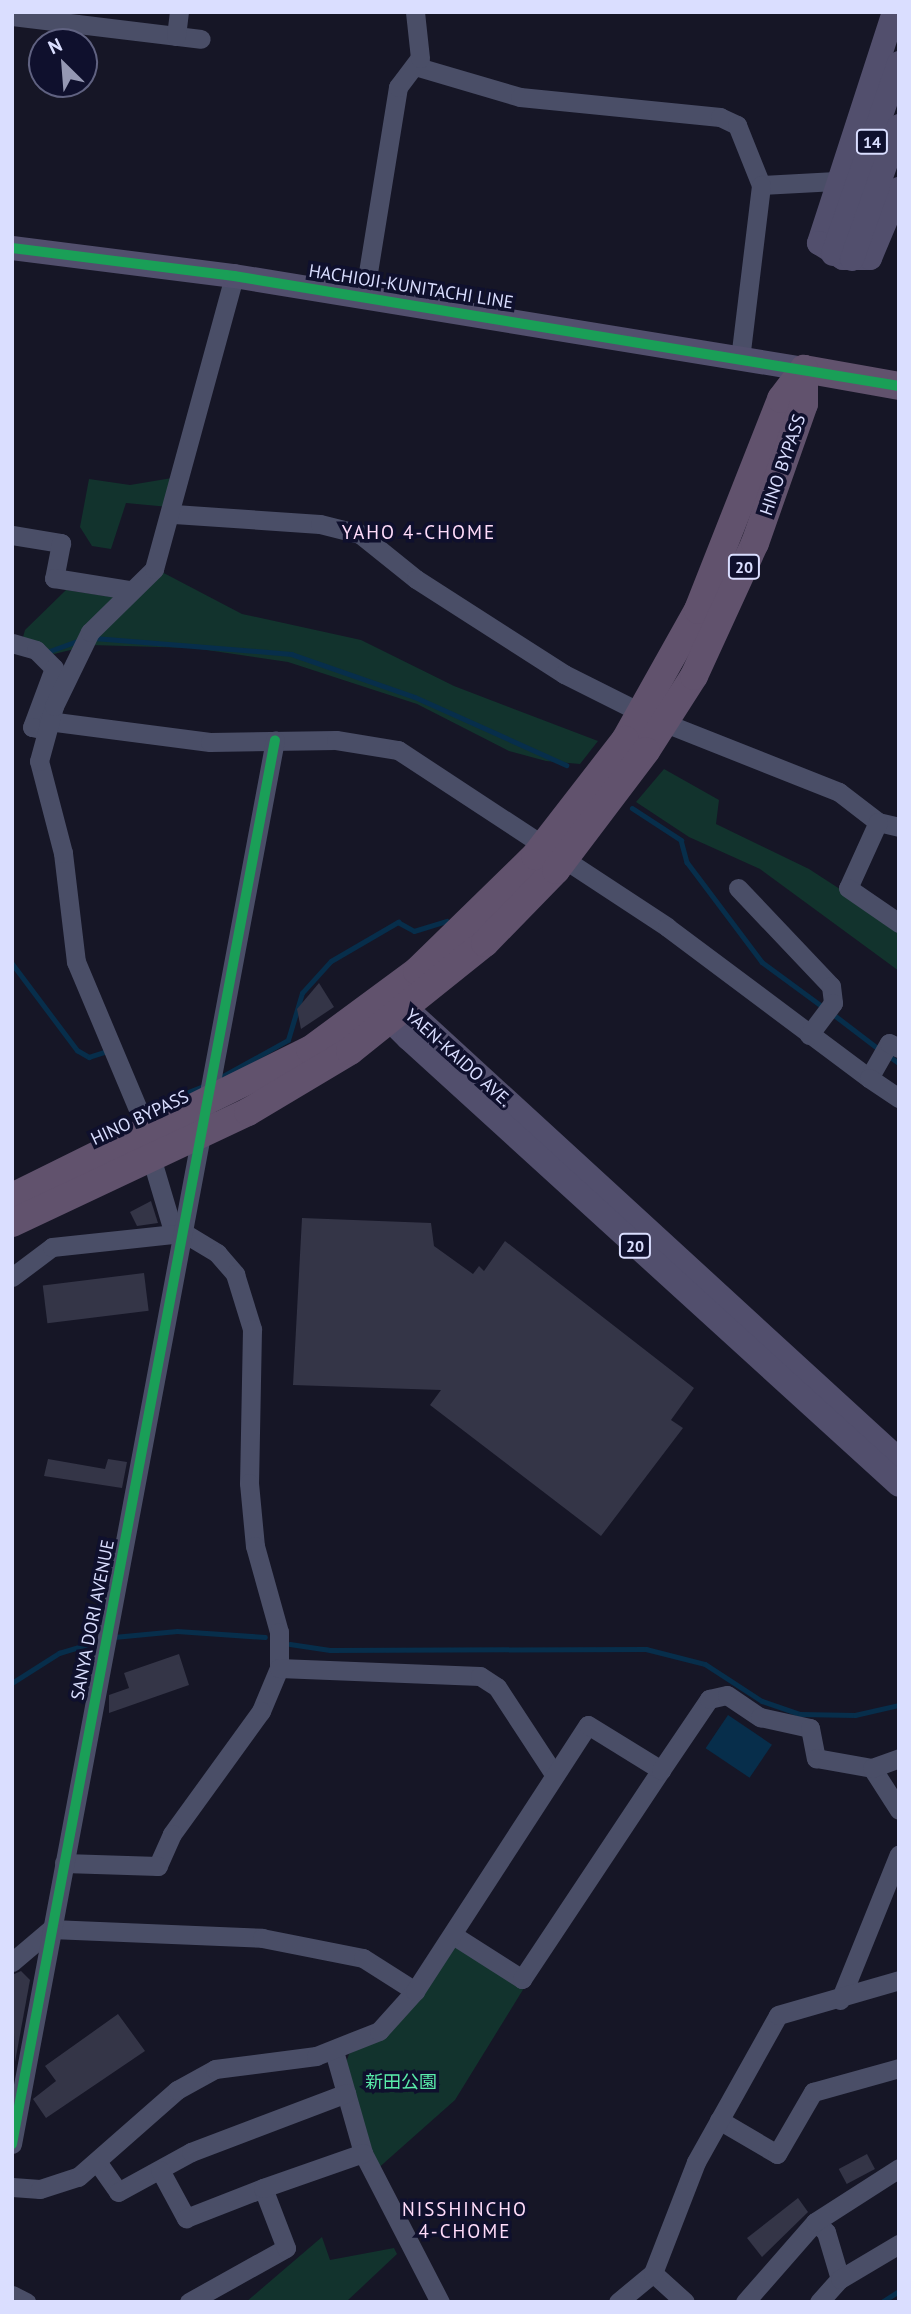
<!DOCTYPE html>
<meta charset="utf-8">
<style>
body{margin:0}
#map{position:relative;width:911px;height:2314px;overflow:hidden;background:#161626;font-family:"PT Sans","Noto Sans JP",sans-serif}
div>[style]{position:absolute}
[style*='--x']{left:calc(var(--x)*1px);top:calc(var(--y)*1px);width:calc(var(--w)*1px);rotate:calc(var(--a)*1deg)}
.green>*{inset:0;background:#12332d}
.water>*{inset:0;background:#072e4b;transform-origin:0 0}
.stream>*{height:4.5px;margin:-2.25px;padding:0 2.25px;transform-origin:2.25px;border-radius:2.25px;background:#072e4b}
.building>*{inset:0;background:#343547;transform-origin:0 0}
.minor>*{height:19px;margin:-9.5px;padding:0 9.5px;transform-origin:9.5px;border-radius:9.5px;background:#4a4e67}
.major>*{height:24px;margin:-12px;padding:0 12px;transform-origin:12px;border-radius:12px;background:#524f6d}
.highway>*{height:28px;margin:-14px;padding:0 14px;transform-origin:14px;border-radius:14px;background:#61526d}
.highway-bridge>*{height:28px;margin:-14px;padding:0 14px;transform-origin:14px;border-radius:14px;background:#61526d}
.cycleway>*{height:10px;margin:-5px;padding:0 5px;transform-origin:5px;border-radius:5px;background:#1a9f57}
span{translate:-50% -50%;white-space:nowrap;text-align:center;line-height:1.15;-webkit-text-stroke:7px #0f102d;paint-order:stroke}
.shield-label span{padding:2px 5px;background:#0f102d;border:2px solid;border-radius:5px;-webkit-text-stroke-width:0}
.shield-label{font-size:16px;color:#dadeff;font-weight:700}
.street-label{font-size:18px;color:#dadeff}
.park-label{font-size:18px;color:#59eca9}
.neighbourhood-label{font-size:19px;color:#ffdcfa;letter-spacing:2px}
.frame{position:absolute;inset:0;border:14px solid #dadeff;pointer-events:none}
.north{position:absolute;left:28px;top:28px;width:70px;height:70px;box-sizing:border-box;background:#0f102d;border:2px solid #606281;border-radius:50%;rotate:335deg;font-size:19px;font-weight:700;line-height:28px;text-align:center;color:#dadeff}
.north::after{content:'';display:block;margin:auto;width:24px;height:32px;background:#9598b3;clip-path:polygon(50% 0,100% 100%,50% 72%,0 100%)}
</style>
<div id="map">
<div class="green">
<i style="clip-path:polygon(178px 477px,169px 507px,126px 503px,111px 549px,92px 546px,80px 527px,89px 479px,130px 485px)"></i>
<i style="clip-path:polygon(158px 570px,242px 614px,361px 640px,454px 686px,598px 741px,580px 764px,546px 761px,509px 751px,417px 704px,288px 662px,193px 648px,91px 645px,54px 654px,22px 641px,25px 630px,66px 590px,112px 597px)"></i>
<i style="clip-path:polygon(664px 769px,719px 800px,716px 824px,809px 869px,880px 915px,899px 935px,899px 971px,760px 869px,689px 837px,636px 802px)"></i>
<i style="clip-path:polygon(457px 1945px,524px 1988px,455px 2100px,375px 2171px,345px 2066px,349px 2054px,373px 2041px,447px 1948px)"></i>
<i style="clip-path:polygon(322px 2237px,330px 2260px,394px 2248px,397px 2254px,346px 2302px,246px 2302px)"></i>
</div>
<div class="water">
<i style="left:728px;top:1715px;width:53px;height:40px;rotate:34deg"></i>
</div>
<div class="stream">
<i style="--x:94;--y:638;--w:198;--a:4.6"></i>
<i style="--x:291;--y:654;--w:131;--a:19.1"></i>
<i style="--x:415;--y:697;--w:166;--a:24.2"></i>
<i style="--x:47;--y:652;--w:33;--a:-20"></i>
<i style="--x:632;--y:808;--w:59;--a:33.1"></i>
<i style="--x:681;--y:840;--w:23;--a:75"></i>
<i style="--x:687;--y:862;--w:125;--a:53.1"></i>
<i style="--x:762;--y:962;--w:76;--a:36.4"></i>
<i style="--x:12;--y:963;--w:109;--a:53.2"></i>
<i style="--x:77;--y:1050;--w:14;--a:30"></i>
<i style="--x:89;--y:1057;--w:20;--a:-18"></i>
<i style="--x:833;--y:1014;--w:58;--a:37.3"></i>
<i style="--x:889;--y:1056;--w:12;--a:35"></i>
<i style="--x:223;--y:1076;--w:74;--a:-29"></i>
<i style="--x:288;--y:1040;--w:49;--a:-73.4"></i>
<i style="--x:302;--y:993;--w:43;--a:-47.8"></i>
<i style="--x:331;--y:961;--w:78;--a:-30.2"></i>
<i style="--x:398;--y:922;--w:18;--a:29"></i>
<i style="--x:414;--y:931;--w:34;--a:-17"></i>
<i style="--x:145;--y:1109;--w:63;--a:-21.3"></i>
<i style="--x:114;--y:1637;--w:63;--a:-5.4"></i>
<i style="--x:177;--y:1631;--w:88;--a:3.9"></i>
<i style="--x:290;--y:1644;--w:40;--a:8.5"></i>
<i style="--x:330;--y:1650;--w:316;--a:-0.2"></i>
<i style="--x:646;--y:1649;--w:61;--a:14.3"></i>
<i style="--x:705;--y:1664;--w:68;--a:33"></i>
<i style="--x:762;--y:1701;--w:40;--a:18.9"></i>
<i style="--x:800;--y:1714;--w:55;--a:1"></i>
<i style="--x:855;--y:1715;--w:45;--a:-12.8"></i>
<i style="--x:12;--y:1683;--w:56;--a:-32.6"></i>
<i style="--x:59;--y:1653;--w:45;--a:-16.8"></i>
<i style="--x:882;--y:2302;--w:20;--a:-33"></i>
</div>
<div class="building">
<i style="clip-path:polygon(319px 983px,334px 1007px,301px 1029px,297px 1009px)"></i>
<i style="clip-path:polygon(151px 1201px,158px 1223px,137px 1226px,130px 1212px)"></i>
<i style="clip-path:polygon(302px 1218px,431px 1223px,434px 1246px,473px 1274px,479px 1266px,484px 1271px,505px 1241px,694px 1388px,671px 1420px,683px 1428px,601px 1536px,430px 1405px,441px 1390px,293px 1385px)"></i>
<i style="left:144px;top:1273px;width:38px;height:102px;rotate:83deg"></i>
<i style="clip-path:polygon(48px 1459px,105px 1469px,108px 1459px,127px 1462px,122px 1488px,44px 1476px)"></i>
<i style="clip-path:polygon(179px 1654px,189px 1685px,109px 1713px,109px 1695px,129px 1688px,124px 1673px)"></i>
<i style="clip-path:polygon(21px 1971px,30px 1980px,15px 2062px,12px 1975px)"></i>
<i style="clip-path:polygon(118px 2014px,145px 2051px,46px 2118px,33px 2099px,56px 2081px,45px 2066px)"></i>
<i style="left:867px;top:2154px;width:17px;height:32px;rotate:62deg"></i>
<i style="clip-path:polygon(798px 2198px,808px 2212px,762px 2257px,747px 2238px)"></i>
</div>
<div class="minor">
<i style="--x:12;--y:16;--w:190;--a:6.9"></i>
<i style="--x:176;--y:36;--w:24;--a:-83"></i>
<i style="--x:418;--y:67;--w:106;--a:16.4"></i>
<i style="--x:520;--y:97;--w:201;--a:5.7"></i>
<i style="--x:720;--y:117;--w:19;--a:25"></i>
<i style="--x:737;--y:125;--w:65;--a:68.2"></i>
<i style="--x:761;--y:185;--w:75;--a:-3.1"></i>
<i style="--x:364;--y:297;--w:213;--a:-80.8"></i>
<i style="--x:398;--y:87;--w:36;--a:-53"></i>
<i style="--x:420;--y:58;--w:46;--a:-96.2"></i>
<i style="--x:740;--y:359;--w:175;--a:-83.1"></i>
<i style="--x:174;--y:514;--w:146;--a:3.9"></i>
<i style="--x:320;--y:524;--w:41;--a:14"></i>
<i style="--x:360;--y:534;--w:72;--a:38.8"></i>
<i style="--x:416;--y:579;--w:176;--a:32.7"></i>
<i style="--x:564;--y:674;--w:87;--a:26.6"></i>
<i style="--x:12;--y:535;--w:50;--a:9.3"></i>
<i style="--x:61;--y:543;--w:36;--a:101"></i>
<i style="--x:54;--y:578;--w:77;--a:9"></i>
<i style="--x:12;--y:643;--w:25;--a:16"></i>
<i style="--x:36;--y:650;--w:25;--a:45"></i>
<i style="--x:54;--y:668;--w:63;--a:110.4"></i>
<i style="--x:32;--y:727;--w:14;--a:12"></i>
<i style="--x:48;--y:721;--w:163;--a:7.4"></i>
<i style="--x:210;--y:742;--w:126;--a:-0.9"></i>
<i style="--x:336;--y:740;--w:63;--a:9.2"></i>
<i style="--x:398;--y:750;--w:322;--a:33.3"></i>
<i style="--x:667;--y:927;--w:252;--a:36.8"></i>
<i style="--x:869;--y:1078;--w:40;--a:-60.3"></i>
<i style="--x:889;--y:1043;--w:11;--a:27"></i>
<i style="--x:665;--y:723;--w:187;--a:21.6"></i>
<i style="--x:839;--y:792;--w:49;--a:37.6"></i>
<i style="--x:878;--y:822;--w:22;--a:13"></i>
<i style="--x:878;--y:822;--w:72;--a:114.4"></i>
<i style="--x:848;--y:888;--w:62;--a:34.5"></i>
<i style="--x:738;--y:888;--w:135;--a:46.5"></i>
<i style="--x:831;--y:986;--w:17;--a:83"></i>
<i style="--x:833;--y:1003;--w:40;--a:127"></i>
<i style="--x:869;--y:1078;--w:36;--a:34"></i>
<i style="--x:148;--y:1133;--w:186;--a:-112.8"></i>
<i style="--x:76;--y:962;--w:110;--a:-96.8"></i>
<i style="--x:63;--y:853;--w:95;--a:-104.6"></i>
<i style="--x:39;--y:761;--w:57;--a:-74.7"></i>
<i style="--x:54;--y:706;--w:82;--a:-64.1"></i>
<i style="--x:90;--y:632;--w:90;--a:-44.5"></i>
<i style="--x:154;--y:569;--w:304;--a:-74.7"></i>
<i style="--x:151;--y:1157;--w:80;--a:73.4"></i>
<i style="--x:12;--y:1277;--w:50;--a:-36.9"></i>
<i style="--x:52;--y:1247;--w:133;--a:-6.1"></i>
<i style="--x:184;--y:1233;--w:39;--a:31"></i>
<i style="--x:217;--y:1253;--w:28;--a:49"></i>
<i style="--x:235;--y:1274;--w:58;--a:72.8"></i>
<i style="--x:252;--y:1329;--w:154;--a:91.1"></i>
<i style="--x:249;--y:1483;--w:63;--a:84.6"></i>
<i style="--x:255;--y:1546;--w:89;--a:74.4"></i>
<i style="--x:279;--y:1632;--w:36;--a:90"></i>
<i style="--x:279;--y:1668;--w:47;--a:112.7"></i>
<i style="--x:261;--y:1711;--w:152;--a:125.9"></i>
<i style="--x:172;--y:1834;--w:35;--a:114"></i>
<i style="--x:158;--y:1866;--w:94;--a:-178.2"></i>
<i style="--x:279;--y:1668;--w:201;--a:2.3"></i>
<i style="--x:480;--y:1676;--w:20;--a:33"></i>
<i style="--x:497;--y:1687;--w:104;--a:56.8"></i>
<i style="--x:872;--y:1768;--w:50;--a:57.3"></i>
<i style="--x:453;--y:1935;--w:82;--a:32.5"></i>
<i style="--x:522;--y:1979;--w:251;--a:-56.4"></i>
<i style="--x:12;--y:1962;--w:51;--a:-40.2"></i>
<i style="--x:51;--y:1929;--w:211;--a:2.4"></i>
<i style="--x:262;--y:1938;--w:103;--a:11.2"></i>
<i style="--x:363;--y:1958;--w:62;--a:32.4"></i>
<i style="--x:840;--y:2000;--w:157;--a:-68"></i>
<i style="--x:334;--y:2051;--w:106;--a:74.1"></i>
<i style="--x:363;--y:2153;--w:168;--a:62.7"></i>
<i style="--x:719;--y:2120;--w:67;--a:30.4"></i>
<i style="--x:777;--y:2154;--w:72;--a:-59.9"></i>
<i style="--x:813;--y:2092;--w:89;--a:-15.6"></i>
<i style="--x:12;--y:2144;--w:1428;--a:-79.39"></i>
<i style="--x:98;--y:2163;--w:35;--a:55"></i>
<i style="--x:118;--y:2192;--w:83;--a:-28.7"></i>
<i style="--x:191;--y:2152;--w:166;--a:-20.8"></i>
<i style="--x:160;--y:2170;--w:55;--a:61.6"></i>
<i style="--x:186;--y:2218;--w:83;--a:-21.3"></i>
<i style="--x:12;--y:2187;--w:28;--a:4"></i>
<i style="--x:40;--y:2189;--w:40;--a:-18"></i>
<i style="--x:78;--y:2177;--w:132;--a:-41.3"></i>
<i style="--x:177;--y:2090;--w:43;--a:-28.9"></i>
<i style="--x:215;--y:2069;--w:102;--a:-7.3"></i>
<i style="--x:316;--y:2056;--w:68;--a:-21.6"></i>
<i style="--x:379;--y:2031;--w:54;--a:-48"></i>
<i style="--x:415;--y:1991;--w:317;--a:-57"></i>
<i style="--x:588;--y:1725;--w:86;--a:31.7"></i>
<i style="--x:661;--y:1770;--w:86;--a:-55.9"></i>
<i style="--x:709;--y:1699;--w:18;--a:-13"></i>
<i style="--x:727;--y:1695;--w:40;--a:34"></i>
<i style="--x:760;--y:1717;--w:51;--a:12.4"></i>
<i style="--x:810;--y:1728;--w:31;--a:79"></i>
<i style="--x:816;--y:1758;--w:57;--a:10.1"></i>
<i style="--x:872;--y:1768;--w:29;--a:-20"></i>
<i style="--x:815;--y:2222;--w:15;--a:42"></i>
<i style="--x:826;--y:2232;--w:49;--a:73.4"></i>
<i style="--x:653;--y:2273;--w:43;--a:42.2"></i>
<i style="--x:12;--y:2295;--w:16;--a:27"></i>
<i style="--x:189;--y:2302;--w:111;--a:-29.1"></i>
<i style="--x:286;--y:2248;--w:64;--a:-111"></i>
<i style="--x:263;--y:2188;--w:106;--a:-19.3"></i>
<i style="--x:618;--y:2302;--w:45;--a:-39.6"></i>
<i style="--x:653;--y:2273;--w:119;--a:-68.8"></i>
<i style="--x:696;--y:2162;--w:168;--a:-60.8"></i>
<i style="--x:778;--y:2015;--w:126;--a:-16.1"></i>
<i style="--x:745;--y:2302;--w:106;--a:-48.8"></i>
<i style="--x:815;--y:2222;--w:100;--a:-32.7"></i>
<i style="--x:819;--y:2302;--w:31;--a:-48"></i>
<i style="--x:840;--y:2279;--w:69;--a:-30.7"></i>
</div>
<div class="major">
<i style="--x:894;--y:12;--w:243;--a:108"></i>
<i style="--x:819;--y:243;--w:28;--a:32"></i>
<i style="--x:843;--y:258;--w:27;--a:0"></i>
<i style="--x:870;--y:258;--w:75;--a:-67.2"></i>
<i style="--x:12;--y:248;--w:224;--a:7.2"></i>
<i style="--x:234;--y:276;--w:578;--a:9.27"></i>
<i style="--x:833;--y:254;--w:202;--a:-70.9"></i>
<i style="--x:852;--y:259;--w:141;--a:-70.5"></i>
<i style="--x:389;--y:1000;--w:20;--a:27"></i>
<i style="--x:407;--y:1009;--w:667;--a:42.51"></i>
<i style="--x:386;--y:1002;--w:21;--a:73"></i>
<i style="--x:392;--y:1022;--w:23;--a:45"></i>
<i style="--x:408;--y:1038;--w:664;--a:42.31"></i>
</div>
<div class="highway">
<i style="--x:804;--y:369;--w:97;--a:10.1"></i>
<i style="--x:625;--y:740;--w:149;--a:-60.7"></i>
<i style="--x:698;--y:610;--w:227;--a:-68.5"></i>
<i style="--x:781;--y:399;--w:38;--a:-53"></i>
<i style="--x:646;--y:751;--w:89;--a:-57.4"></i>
<i style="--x:694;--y:676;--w:146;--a:-65.4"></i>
<i style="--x:755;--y:543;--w:147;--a:-70.6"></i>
<i style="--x:804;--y:404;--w:35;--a:-90"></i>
<i style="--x:12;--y:1197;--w:332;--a:-26.3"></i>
<i style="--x:310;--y:1050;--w:133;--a:-36.4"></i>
<i style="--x:417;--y:971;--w:165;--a:-44.3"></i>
<i style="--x:12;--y:1223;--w:261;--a:-25.2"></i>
<i style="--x:248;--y:1112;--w:119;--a:-30.9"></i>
<i style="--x:350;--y:1051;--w:173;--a:-38.7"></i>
<i style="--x:485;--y:943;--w:102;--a:-45.8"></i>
</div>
<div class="highway-bridge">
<i style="--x:535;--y:856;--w:147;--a:-52.2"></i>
<i style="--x:556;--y:870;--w:149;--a:-52.9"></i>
</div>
<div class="cycleway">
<i style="--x:12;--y:248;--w:224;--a:7.2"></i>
<i style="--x:234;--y:276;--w:674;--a:9.39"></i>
<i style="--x:12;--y:2144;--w:1428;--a:-79.39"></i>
</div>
<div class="shield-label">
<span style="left:872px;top:142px">14</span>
<span style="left:744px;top:567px">20</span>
<span style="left:635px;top:1246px">20</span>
</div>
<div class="street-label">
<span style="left:411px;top:287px;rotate:9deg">HACHIOJI-KUNITACHI LINE</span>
<span style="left:783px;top:465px;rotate:-71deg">HINO BYPASS</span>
<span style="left:458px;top:1058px;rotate:42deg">YAEN-KAIDO AVE.</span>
<span style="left:140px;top:1118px;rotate:-25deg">HINO BYPASS</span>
<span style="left:93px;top:1620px;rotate:-79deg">SANYA DORI AVENUE</span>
</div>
<div class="park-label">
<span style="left:401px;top:2082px">新田公園</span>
</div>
<div class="neighbourhood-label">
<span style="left:419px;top:533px">YAHO 4-CHOME</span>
<span style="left:465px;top:2221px">NISSHINCHO<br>4-CHOME</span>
</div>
<div class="frame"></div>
<div class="north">N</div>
</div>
